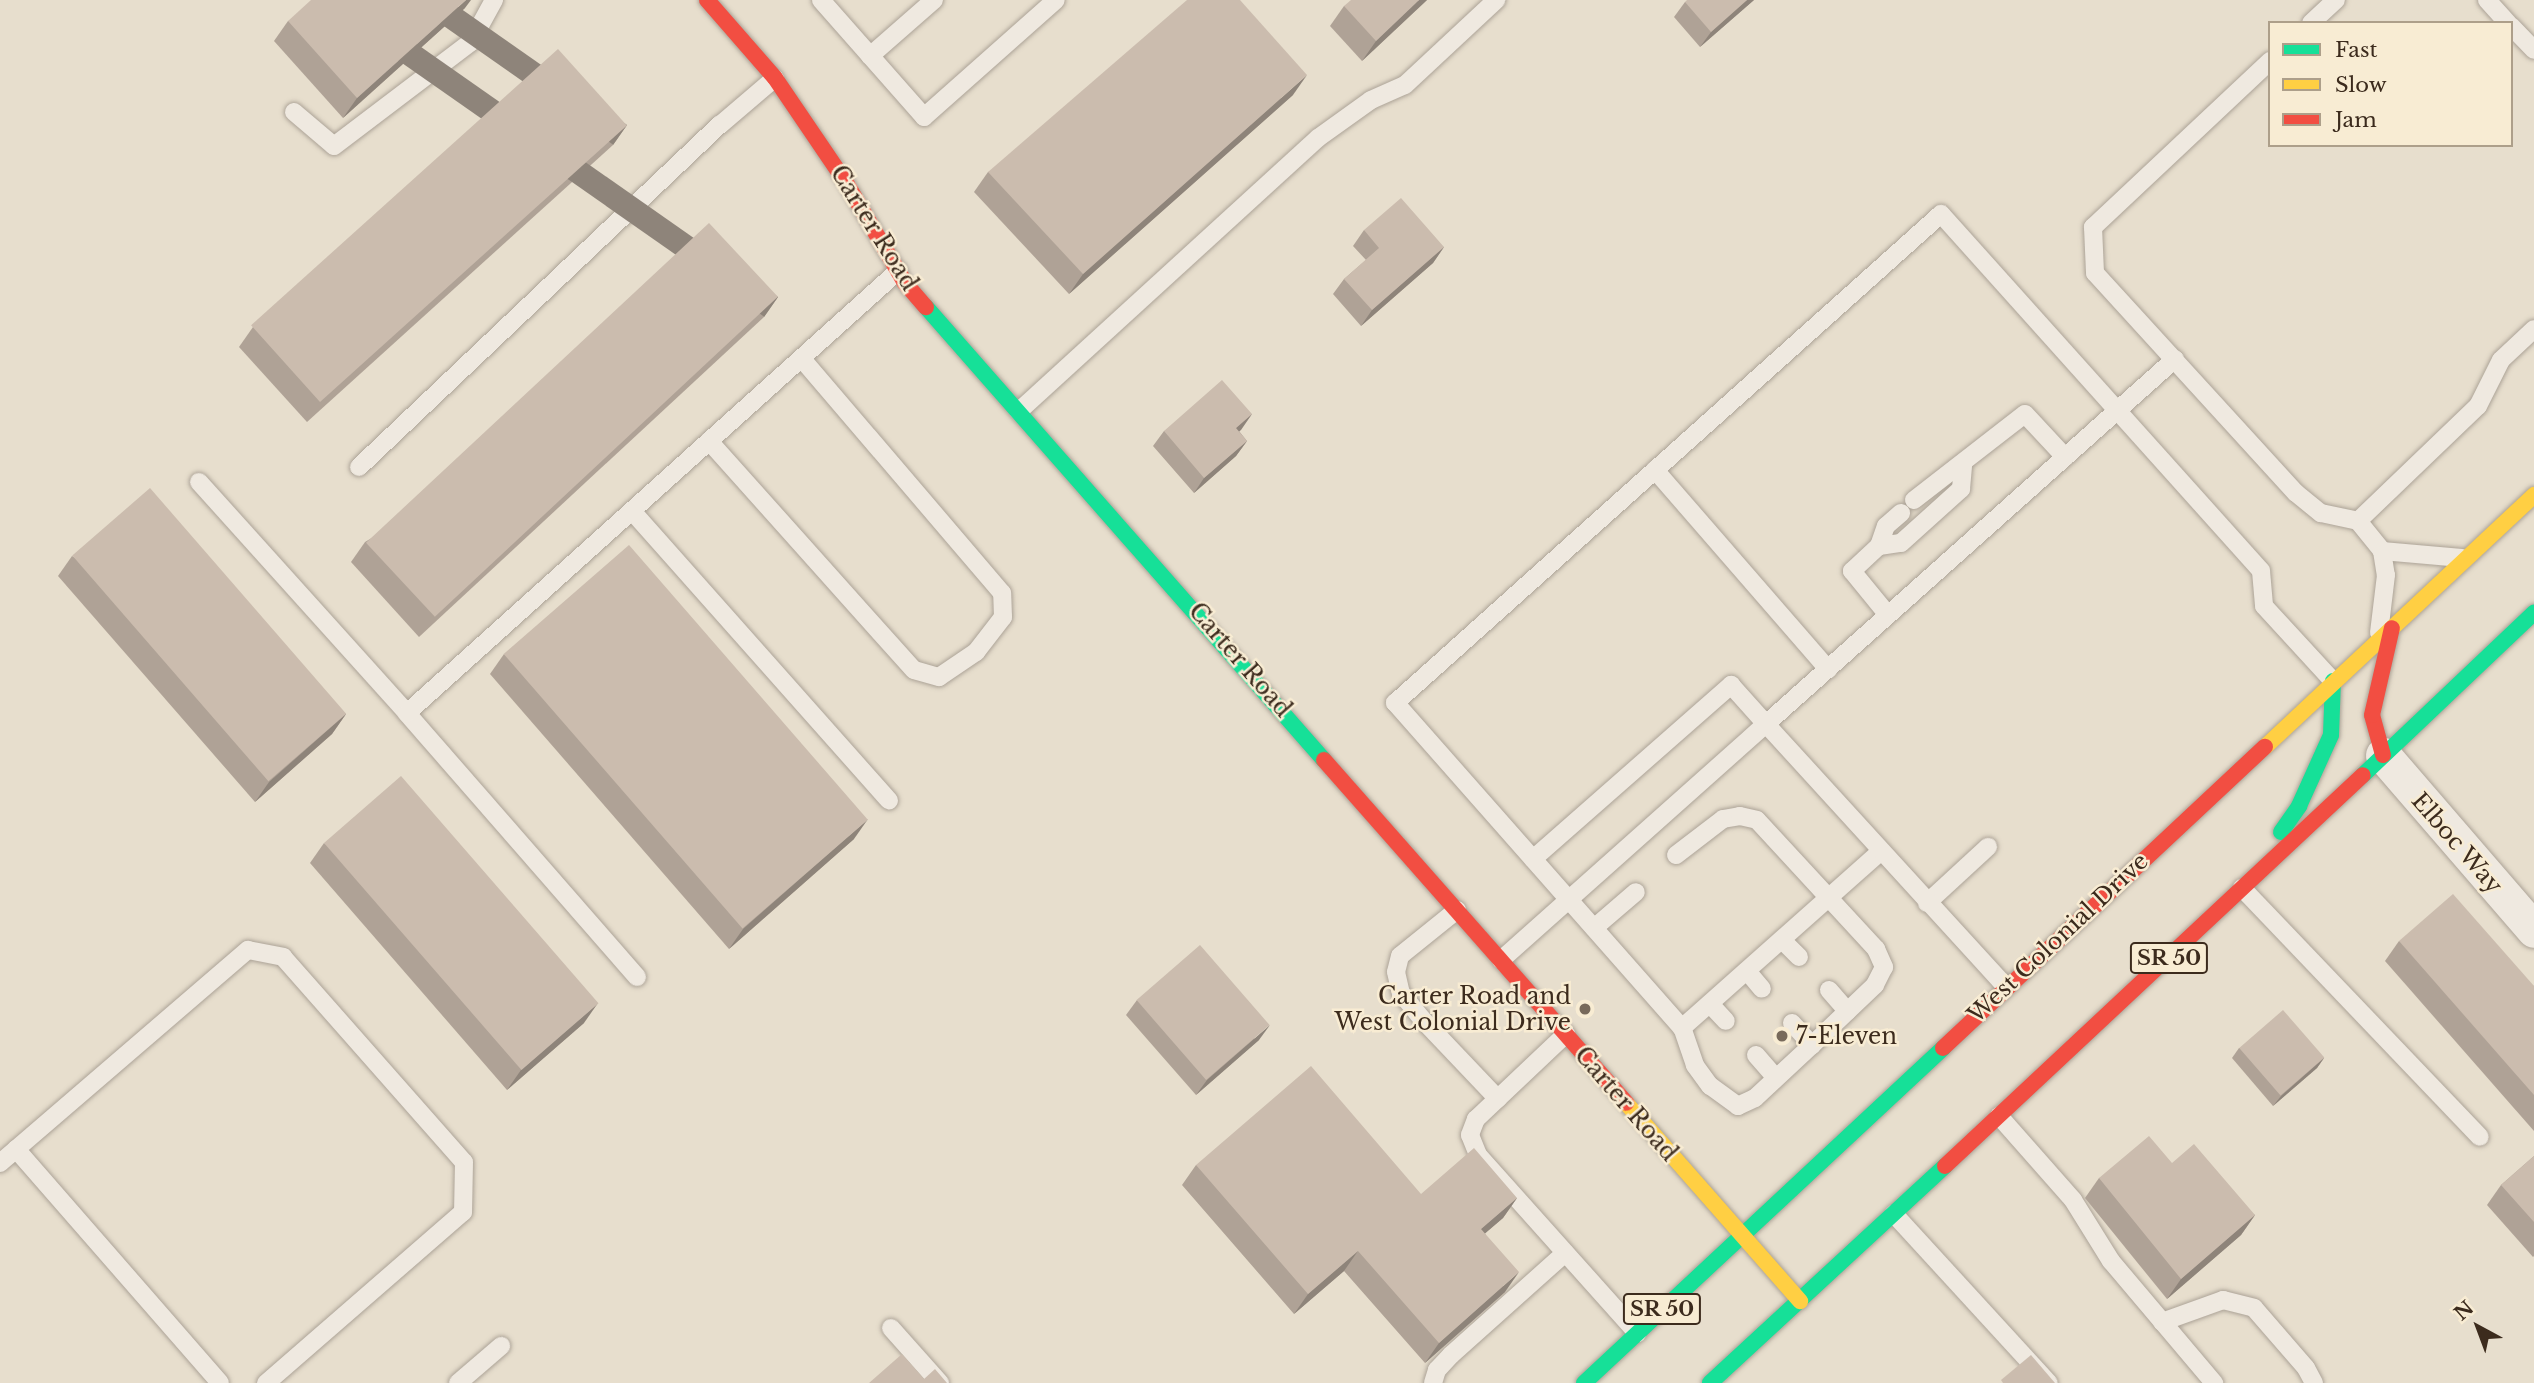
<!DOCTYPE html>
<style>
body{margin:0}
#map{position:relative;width:2534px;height:1383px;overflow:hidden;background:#e7decd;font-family:"Libre Baskerville",serif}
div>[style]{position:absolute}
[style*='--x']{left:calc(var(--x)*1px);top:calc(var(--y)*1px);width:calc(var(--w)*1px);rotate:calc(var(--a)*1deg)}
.roads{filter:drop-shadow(0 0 2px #aca397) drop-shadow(0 0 2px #aca397)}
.lane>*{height:18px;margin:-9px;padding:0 9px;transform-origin:9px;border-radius:9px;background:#efe9e0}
.street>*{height:35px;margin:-17.5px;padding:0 17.5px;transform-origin:17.5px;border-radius:17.5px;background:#efe9e0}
.fast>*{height:16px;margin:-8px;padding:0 8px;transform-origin:8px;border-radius:8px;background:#16e098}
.slow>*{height:16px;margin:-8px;padding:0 8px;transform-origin:8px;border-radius:8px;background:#ffcf43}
.jam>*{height:16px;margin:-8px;padding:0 8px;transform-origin:8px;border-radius:8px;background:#f24e42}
.wall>*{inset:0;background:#afa296}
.shaded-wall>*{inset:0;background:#8e847a;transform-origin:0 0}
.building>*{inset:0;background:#cbbcae;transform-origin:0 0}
.dots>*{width:19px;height:19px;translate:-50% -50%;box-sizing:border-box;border:4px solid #f8ecd3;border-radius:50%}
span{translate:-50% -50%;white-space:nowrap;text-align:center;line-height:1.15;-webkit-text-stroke:5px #f8ecd3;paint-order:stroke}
.shield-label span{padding:2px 5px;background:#f8ecd3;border:2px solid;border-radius:5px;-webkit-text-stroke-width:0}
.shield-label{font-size:21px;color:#3c2b1d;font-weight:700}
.street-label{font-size:23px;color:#3c2b1d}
.poi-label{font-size:23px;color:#3c2b1d}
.right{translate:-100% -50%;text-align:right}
.left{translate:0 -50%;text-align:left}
.legend{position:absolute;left:2268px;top:21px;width:245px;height:126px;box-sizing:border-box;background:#f8ecd3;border:2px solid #ad9f8a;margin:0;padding:9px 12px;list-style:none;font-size:21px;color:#3c2b1d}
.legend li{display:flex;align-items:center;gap:14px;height:35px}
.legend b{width:35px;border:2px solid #ad9f8a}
.north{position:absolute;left:2443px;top:1292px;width:70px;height:70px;-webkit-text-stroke:5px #f8ecd3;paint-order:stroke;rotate:319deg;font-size:19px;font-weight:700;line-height:28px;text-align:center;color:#3c2b1d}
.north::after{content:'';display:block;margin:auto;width:24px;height:32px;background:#3c2b1d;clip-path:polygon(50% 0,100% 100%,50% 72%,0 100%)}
</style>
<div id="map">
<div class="roads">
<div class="lane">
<i style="--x:821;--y:0;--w:156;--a:48.6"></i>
<i style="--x:924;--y:117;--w:176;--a:-41.6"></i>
<i style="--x:2487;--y:0;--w:31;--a:48"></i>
<i style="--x:2311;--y:23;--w:34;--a:-43"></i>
<i style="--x:2511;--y:26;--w:33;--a:46"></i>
<i style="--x:870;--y:56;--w:85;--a:-41.2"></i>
<i style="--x:2270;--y:61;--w:243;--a:136.8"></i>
<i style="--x:2093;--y:227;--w:46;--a:87.5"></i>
<i style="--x:2095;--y:273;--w:298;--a:47.6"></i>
<i style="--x:2296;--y:493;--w:32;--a:39"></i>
<i style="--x:2321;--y:513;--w:38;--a:12"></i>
<i style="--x:2358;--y:521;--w:38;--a:51"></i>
<i style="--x:2382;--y:551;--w:24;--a:81"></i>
<i style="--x:2386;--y:575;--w:58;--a:96.9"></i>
<i style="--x:294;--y:112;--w:52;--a:40.4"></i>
<i style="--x:334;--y:146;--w:172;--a:-37.2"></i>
<i style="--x:471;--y:42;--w:48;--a:-61.3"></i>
<i style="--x:1019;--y:411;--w:405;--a:-42.4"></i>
<i style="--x:1318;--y:138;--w:65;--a:-35.6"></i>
<i style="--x:1371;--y:100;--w:37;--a:-24"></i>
<i style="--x:1405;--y:85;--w:125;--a:-43"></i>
<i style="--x:709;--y:441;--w:307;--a:48.2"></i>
<i style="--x:914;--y:670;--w:26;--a:16"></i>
<i style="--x:939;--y:677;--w:45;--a:-34"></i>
<i style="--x:976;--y:652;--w:44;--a:-52.4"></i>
<i style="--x:1003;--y:617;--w:24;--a:-92"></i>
<i style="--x:1002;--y:593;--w:309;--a:-130.5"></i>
<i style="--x:359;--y:467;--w:497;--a:-43.5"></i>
<i style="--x:720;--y:125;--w:72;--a:-40.5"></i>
<i style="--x:1655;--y:470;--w:264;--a:49"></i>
<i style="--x:199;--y:482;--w:311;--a:48"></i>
<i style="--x:1914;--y:500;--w:140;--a:-37.8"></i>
<i style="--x:2025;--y:414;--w:59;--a:47.1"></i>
<i style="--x:632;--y:511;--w:387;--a:48.4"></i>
<i style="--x:2358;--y:521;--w:166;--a:-43.8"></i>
<i style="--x:2478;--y:406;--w:51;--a:-63.4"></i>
<i style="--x:2501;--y:360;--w:45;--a:-43.2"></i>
<i style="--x:1879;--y:546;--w:22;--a:-8"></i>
<i style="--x:1901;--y:543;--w:81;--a:-42"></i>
<i style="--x:1961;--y:489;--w:25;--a:-85"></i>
<i style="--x:2382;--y:551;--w:80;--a:5"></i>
<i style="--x:1888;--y:615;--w:57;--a:-129.3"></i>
<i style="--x:1852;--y:571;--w:37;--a:-43"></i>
<i style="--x:1879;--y:546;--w:21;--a:-71"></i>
<i style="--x:1886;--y:526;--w:20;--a:-41"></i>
<i style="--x:1880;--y:852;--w:265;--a:138.4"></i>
<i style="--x:1682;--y:1028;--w:434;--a:-131.4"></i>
<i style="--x:1395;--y:703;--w:733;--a:-41.85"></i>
<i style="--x:1941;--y:214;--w:479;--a:48.1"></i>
<i style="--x:2261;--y:571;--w:35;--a:85"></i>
<i style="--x:2264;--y:606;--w:102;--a:47.4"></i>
<i style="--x:1676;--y:855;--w:59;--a:-37.5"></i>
<i style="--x:1723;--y:819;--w:17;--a:-10"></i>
<i style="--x:1740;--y:816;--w:17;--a:13"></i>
<i style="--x:1757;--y:820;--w:176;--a:47.3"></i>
<i style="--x:1876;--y:949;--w:20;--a:66"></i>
<i style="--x:1884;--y:967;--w:20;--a:117"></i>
<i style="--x:1875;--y:985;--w:87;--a:136.4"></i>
<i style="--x:1812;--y:1045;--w:78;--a:137.1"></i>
<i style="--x:1755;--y:1098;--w:19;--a:155"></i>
<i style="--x:1738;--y:1106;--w:34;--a:-144"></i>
<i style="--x:1710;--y:1086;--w:26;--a:-126"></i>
<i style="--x:1695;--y:1065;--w:39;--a:-109"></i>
<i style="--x:1533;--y:859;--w:264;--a:-41.3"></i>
<i style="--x:1731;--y:685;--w:52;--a:48.1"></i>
<i style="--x:1766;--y:724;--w:548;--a:-41.75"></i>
<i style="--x:2242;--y:888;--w:344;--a:46.3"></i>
<i style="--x:1927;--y:903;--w:83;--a:-42.6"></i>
<i style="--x:1457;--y:910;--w:73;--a:141.1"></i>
<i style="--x:1400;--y:956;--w:16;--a:104"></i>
<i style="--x:1396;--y:972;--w:22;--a:77"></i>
<i style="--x:1401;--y:993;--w:33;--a:51"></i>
<i style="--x:1422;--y:1019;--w:110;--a:46.5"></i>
<i style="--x:1594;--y:928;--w:55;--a:-40.6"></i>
<i style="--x:1782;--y:940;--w:24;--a:45"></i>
<i style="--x:1501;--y:960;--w:355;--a:-41.7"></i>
<i style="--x:1766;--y:724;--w:356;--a:47.6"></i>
<i style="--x:1747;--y:971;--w:23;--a:50"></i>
<i style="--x:637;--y:977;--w:350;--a:-131.1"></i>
<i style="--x:407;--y:713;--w:661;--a:-41.99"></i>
<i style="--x:1829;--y:990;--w:28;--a:49"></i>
<i style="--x:1710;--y:1004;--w:23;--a:47"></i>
<i style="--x:1792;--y:1023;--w:30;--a:48"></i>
<i style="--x:1566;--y:1034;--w:124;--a:136.6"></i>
<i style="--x:1476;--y:1119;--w:17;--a:111"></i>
<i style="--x:1470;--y:1135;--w:22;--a:68"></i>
<i style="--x:1478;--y:1155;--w:239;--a:48.2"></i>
<i style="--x:1756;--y:1055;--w:30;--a:49"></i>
<i style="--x:1999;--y:1116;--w:112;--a:48.6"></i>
<i style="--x:2073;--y:1200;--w:72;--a:58.1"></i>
<i style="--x:2111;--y:1261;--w:160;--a:49.8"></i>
<i style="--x:16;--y:1149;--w:310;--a:48.9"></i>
<i style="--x:0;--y:1163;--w:327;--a:-40.7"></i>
<i style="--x:248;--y:950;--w:36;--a:11"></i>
<i style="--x:283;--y:957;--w:273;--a:48.6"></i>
<i style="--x:464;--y:1162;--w:50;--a:91.1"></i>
<i style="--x:463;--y:1212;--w:261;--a:139"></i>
<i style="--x:1894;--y:1214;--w:229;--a:47.5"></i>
<i style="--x:2162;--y:1322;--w:65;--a:-19.8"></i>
<i style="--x:2223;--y:1300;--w:32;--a:14"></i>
<i style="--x:2254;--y:1308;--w:79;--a:49.1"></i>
<i style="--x:2306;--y:1368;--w:17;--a:62"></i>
<i style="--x:891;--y:1328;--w:74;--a:48.3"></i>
<i style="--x:458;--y:1383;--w:57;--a:-40.7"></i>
<i style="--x:1433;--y:1383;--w:14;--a:-73"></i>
<i style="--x:1437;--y:1370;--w:21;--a:-47"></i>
<i style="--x:1451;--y:1355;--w:153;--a:-41.8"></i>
</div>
<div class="street">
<i style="--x:2383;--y:755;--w:231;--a:49.2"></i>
</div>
<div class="fast">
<i style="--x:926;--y:307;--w:603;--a:48.7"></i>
<i style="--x:2363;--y:775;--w:236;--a:-43.5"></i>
<i style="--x:2281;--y:832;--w:32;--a:-55"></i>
<i style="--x:2299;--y:806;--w:78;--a:-65.7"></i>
<i style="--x:2331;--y:735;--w:54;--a:-87.9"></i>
<i style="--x:1584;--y:1383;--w:491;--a:-43"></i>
<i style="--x:1710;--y:1383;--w:320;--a:-42.7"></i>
</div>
<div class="slow">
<i style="--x:2265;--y:747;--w:369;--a:-43.1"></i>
<i style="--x:1626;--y:1103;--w:264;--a:48.7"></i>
</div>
<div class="jam">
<i style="--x:707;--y:0;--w:103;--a:48.9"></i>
<i style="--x:775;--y:78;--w:125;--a:55.8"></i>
<i style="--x:845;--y:181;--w:118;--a:59.5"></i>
<i style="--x:905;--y:283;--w:32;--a:49"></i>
<i style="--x:2383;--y:755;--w:41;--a:-105.4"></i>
<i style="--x:2372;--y:715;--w:89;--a:-77.1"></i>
<i style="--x:1324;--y:760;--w:457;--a:48.6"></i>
<i style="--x:1943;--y:1048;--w:441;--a:-43.1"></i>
<i style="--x:1945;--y:1166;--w:572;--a:-43.09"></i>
</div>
</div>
<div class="wall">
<i style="clip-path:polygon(1427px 0,1362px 61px,1330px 26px,1344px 6px)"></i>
<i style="clip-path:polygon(1754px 0,1700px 47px,1674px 17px,1685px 2px)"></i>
<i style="clip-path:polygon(465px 8px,343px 118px,274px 41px,288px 21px)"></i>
<i style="clip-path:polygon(1293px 95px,1069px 294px,974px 192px,988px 172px)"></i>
<i style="clip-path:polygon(627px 125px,613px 145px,307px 422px,239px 347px,253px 327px)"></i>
<i style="clip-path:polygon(1364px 230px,1444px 247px,1433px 263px,1361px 326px,1333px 294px,1344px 279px,1366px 260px,1353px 246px)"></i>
<i style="clip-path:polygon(778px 297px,764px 317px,419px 637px,351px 562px,365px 542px)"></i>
<i style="clip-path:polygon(1252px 414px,1239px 431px,1247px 441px,1236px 456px,1194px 493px,1153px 446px,1164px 431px)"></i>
<i style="clip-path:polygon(72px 556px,346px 714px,332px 734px,255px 802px,58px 576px)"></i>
<i style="clip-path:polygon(504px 654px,854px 839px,729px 949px,490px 674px)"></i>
<i style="clip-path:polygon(324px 843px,584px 1023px,507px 1090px,310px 863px)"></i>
<i style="clip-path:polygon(2399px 941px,2534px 986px,2534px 1131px,2385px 961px)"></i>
<i style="clip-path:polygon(1137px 1000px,1259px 1040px,1196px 1095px,1126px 1015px)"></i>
<i style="clip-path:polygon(2239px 1048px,2324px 1058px,2317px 1068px,2273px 1106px,2232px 1058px)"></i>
<i style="clip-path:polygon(2534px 1156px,2534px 1256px,2533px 1257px,2487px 1205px,2501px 1185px)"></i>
<i style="clip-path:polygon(2172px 1163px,2255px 1215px,2241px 1235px,2167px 1299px,2085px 1198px,2099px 1178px)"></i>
<i style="clip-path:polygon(1196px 1165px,1421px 1194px,1517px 1198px,1503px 1218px,1485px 1233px,1505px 1292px,1425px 1363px,1344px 1271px,1294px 1314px,1182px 1185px)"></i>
</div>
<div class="shaded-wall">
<i style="clip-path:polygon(466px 0,471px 0,465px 8px,343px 118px,357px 98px)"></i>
<i style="clip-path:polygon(1419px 0,1427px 0,1362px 61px,1376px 41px)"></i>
<i style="clip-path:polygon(1747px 0,1754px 0,1700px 47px,1711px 32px)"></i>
<i style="clip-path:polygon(1307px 75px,1293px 95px,1069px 294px,1083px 274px)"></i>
<i style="left:627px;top:125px;width:24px;height:413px;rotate:125deg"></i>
<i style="clip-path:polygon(1444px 247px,1433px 263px,1361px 326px,1372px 310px)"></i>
<i style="left:778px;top:297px;width:24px;height:471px;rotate:125deg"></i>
<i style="clip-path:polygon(1252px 414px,1241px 430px,1225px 443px,1236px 428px)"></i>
<i style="clip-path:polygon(1247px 441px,1236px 456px,1194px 493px,1204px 478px)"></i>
<i style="clip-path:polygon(346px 714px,332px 734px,255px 802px,269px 782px)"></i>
<i style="clip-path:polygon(868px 819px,854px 839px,729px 949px,743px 929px)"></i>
<i style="clip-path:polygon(598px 1003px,584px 1023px,507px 1090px,521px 1070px)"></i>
<i style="clip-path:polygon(1270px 1025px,1259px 1040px,1196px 1095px,1207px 1080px)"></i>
<i style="clip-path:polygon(2324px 1058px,2317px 1068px,2273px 1106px,2281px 1096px)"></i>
<i style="clip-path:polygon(1517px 1198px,1503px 1218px,1467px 1249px,1481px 1229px)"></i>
<i style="clip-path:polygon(2255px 1215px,2241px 1235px,2167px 1299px,2181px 1279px)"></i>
<i style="clip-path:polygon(1358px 1251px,1344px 1271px,1294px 1314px,1308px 1294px)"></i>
<i style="clip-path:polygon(1519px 1272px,1505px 1292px,1425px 1363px,1439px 1343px)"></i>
</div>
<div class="building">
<i style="clip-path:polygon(311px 0,466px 0,357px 98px,288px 21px)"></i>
<i style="clip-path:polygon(1187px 0,1240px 0,1307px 75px,1083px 274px,988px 172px)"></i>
<i style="clip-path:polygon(1351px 0,1419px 0,1376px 41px,1344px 6px)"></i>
<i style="clip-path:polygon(1687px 0,1747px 0,1711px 32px,1685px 2px)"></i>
<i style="left:558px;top:49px;width:103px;height:413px;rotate:48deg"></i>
<i style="clip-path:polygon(1401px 198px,1444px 247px,1372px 310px,1344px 279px,1379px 248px,1364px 230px)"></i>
<i style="left:709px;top:223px;width:101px;height:469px;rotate:47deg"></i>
<i style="clip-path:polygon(1222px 380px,1252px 414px,1236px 428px,1247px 441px,1204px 478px,1164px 431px)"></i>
<i style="left:150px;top:488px;width:299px;height:103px;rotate:49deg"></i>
<i style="left:629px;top:545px;width:364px;height:166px;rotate:49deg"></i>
<i style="left:401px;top:776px;width:301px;height:102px;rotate:49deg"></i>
<i style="clip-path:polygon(2453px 894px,2534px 986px,2534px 1095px,2399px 941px)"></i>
<i style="left:1200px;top:945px;width:106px;height:84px;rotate:49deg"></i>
<i style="left:2283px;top:1010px;width:63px;height:58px;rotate:49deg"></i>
<i style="clip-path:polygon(1311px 1066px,1421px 1194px,1474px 1148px,1517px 1198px,1481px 1229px,1519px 1272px,1439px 1343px,1358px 1251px,1308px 1294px,1196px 1165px)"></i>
<i style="clip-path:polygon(2149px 1136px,2172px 1163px,2194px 1144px,2255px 1215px,2181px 1279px,2099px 1178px)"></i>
<i style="clip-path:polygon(2534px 1156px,2534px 1222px,2501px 1185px)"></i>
<i style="clip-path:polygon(902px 1354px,924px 1379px,935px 1369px,947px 1383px,869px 1383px)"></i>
<i style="clip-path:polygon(2031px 1355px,2055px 1383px,2003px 1383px,2001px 1380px)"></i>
</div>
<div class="dots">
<i style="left:1585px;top:1009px;background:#786a5b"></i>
<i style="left:1782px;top:1036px;background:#786a5b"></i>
</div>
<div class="shield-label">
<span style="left:2169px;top:958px">SR 50</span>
<span style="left:1662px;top:1309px">SR 50</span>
</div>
<div class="street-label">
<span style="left:874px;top:228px;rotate:58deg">Carter Road</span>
<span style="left:1240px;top:660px;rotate:49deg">Carter Road</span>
<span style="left:2457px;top:843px;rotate:49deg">Elboc Way</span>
<span style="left:2058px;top:938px;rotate:-43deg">West Colonial Drive</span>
<span style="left:1626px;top:1104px;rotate:49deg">Carter Road</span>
</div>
<div class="poi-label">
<span class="right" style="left:1571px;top:1009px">Carter Road and<br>West Colonial Drive</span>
<span class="left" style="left:1796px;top:1036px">7-Eleven</span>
</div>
<ul class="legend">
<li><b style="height:9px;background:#16e098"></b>Fast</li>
<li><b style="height:9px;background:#ffcf43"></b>Slow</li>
<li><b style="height:9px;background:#f24e42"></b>Jam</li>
</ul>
<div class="north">N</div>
</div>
